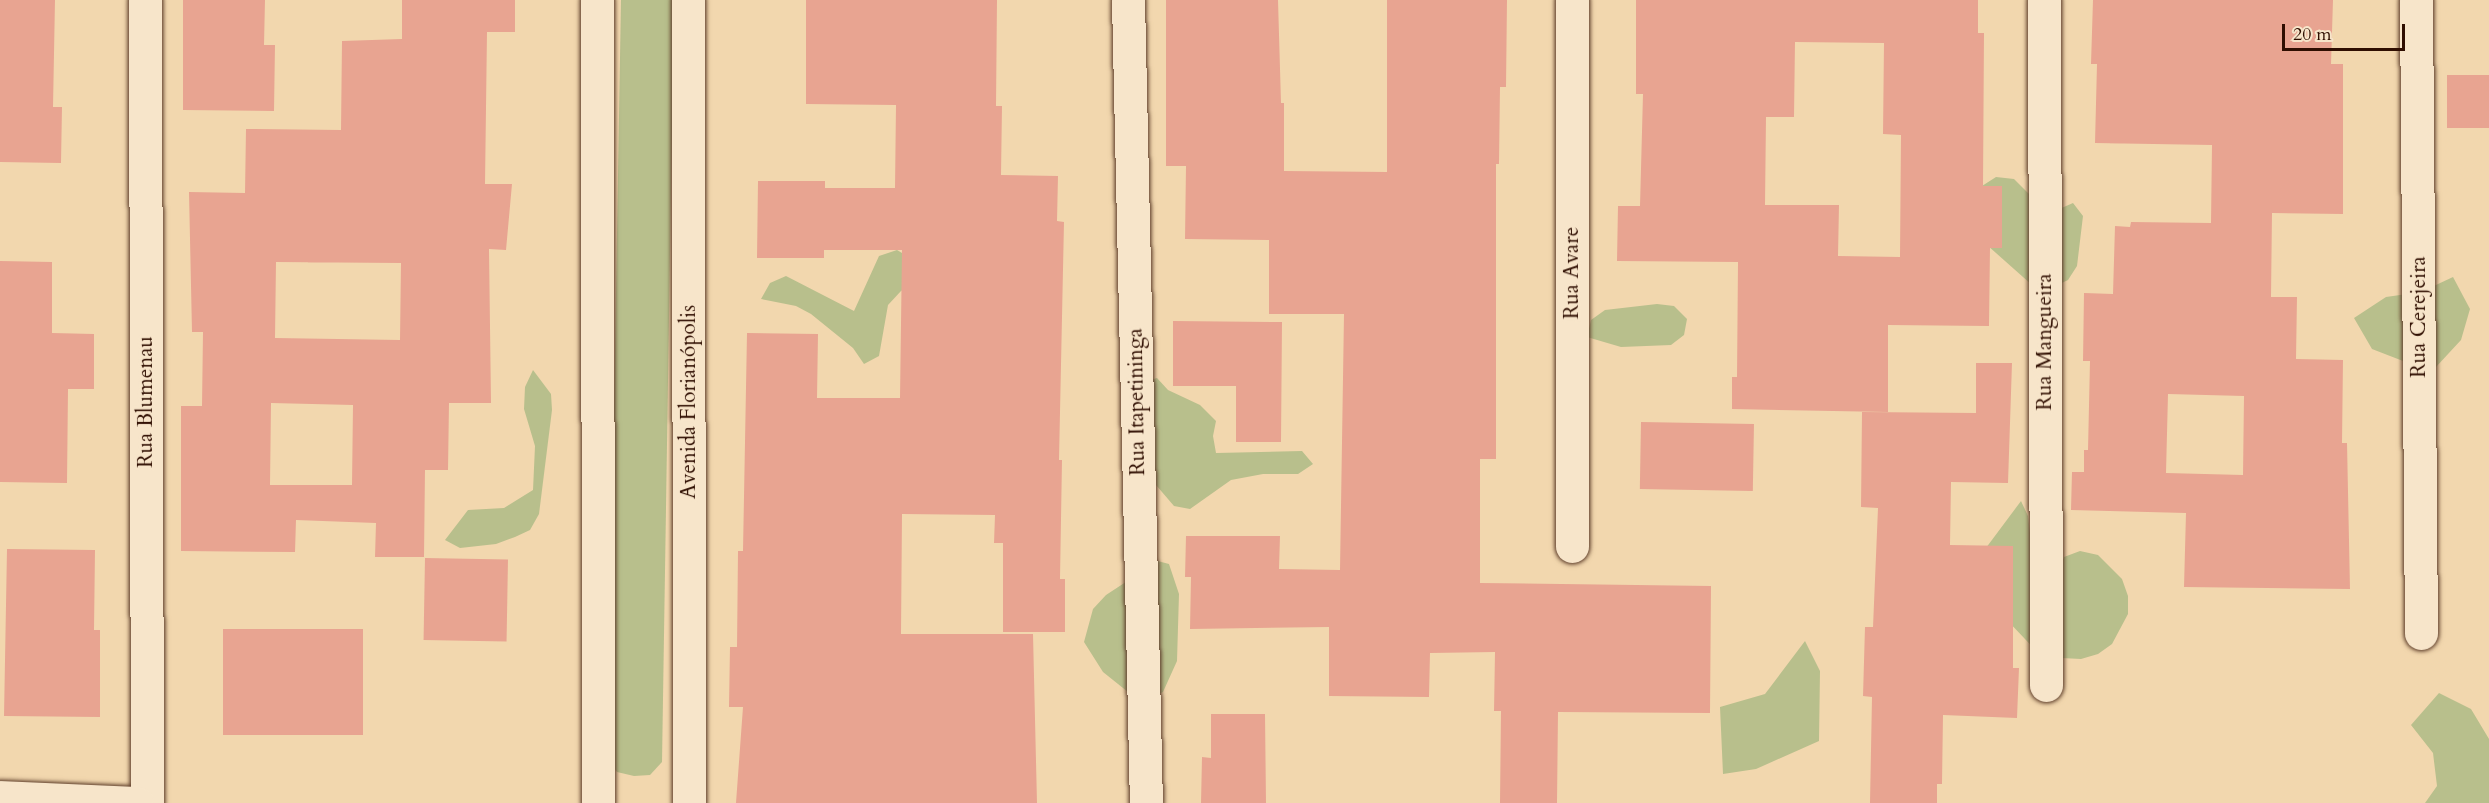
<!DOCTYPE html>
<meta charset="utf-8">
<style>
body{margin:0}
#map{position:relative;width:2489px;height:803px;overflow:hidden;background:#f2d7ae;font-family:Cardo,serif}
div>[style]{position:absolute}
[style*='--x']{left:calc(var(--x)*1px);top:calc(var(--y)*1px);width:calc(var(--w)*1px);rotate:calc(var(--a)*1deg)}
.green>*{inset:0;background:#b8bf8c}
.building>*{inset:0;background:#e8a491;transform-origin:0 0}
.roads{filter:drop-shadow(0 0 2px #60402c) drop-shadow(0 0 2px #60402c)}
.minor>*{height:33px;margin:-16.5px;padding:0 16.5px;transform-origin:16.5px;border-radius:16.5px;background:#f7e5ca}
.tertiary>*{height:33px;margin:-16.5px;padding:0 16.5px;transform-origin:16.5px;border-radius:16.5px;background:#f7e5ca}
span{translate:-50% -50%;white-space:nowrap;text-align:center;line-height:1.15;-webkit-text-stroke:6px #f7e5ca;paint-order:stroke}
.street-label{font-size:21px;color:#2f0e01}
.scale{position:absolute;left:2282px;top:24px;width:123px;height:27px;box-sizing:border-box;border:3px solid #2f0e01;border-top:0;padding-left:8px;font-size:18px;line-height:21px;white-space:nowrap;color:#2f0e01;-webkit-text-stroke:4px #f7e5ca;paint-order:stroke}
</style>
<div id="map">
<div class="green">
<i style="clip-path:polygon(621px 0,674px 0,662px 762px,650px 775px,634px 776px,617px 772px,608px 760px)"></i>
<i style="clip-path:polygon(1996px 177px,2014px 179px,2039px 204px,2057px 210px,2073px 203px,2083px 216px,2077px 266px,2068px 280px,2051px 288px,2032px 285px,1978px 237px,1982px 186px)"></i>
<i style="clip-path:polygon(897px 250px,902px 253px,918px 281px,901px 291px,888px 305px,879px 356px,864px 364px,853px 348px,811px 314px,796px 306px,761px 299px,770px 283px,786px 276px,854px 311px,879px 256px)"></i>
<i style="clip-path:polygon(2453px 277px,2470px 309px,2461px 340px,2436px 367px,2403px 361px,2372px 349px,2354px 318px,2386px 297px,2421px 292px)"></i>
<i style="clip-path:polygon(1657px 304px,1674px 306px,1687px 319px,1684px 335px,1671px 345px,1621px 347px,1587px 337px,1591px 320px,1605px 310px)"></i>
<i style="clip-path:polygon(533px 370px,551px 394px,552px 410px,539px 514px,530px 530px,515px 537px,496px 544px,460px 548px,445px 540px,468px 510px,504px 508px,533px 490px,535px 446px,524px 409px,525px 387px)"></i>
<i style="clip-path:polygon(1157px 378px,1168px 390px,1200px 405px,1216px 421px,1213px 436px,1216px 453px,1302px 451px,1313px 464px,1298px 474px,1263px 474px,1231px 480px,1190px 509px,1174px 506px,1150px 478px,1141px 383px)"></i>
<i style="clip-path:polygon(2021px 501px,2028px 516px,2030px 533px,2058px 574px,2064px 557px,2080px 551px,2098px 555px,2122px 579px,2128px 596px,2128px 614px,2112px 644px,2098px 654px,2081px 659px,2042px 657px,2006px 619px,1977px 560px)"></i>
<i style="clip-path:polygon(1139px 556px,1169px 564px,1179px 594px,1177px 661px,1163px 692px,1148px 699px,1133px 696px,1103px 672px,1084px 642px,1093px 609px,1106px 595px,1135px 576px)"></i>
<i style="clip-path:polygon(1805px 641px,1820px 671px,1819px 741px,1756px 769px,1723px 774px,1720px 707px,1765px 694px)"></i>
<i style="clip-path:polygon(2439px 693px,2471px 709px,2489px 739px,2489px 803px,2425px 803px,2437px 786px,2433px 753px,2411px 725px)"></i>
</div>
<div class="building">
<i style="clip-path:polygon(0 0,55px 0,53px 107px,62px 107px,61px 163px,0 162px)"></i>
<i style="clip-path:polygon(183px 0,265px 0,264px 45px,275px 45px,274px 111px,183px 110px)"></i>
<i style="clip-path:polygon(evenodd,402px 0,515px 0,515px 32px,487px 32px,485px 184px,512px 184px,506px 250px,489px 249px,491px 403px,449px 403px,448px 470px,425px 470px,424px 557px,375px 557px,376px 523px,296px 520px,295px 552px,181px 551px,181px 406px,202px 406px,203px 332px,192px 332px,189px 192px,245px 193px,246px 129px,341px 130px,342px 41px,402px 39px,402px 0,276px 262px,401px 263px,400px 340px,275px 338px,276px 262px,402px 0,271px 403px,353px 405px,352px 485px,270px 485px,271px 403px)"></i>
<i style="clip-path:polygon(806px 0,997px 0,996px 106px,1002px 106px,1001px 175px,1058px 176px,1057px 221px,1064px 222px,1059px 460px,1062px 460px,1060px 579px,1065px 579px,1065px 632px,1003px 632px,1003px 543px,994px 543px,995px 515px,902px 514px,901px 634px,1033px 634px,1037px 803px,736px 803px,743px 707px,729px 707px,730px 647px,737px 647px,738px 551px,743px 551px,747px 333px,818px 334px,817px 398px,900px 398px,902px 250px,824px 250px,824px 258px,757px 258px,758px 181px,825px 181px,825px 188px,895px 188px,896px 105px,806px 104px)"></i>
<i style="clip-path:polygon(1166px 0,1278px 0,1281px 103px,1284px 103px,1284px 171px,1387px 172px,1387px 0,1507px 0,1506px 87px,1500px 87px,1499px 164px,1496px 164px,1496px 459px,1480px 459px,1480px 583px,1711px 586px,1710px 713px,1558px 712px,1557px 803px,1500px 803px,1501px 711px,1494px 711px,1495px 652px,1430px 653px,1429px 697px,1329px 696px,1329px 627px,1190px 629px,1191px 577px,1185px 577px,1186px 536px,1280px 536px,1279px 569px,1340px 570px,1344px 314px,1269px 314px,1269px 240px,1185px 239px,1186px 166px,1166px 166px)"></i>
<i style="clip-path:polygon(evenodd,1636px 0,1978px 0,1978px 33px,1984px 33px,1983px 186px,2002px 186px,2002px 248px,1990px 248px,1989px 326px,1888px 325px,1888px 412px,1732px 409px,1732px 377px,1737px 377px,1738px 262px,1617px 261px,1618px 206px,1640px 206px,1643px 94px,1636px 94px,1636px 0,1795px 42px,1884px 43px,1883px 134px,1901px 135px,1900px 257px,1838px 256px,1839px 205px,1765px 205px,1766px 117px,1794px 117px,1795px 42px)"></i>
<i style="clip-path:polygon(evenodd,2093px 0,2333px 0,2331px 64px,2343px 64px,2343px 214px,2272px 213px,2271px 297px,2297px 297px,2296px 359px,2343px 360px,2342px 443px,2347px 443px,2350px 589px,2184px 587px,2186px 513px,2071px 510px,2072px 472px,2084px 472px,2084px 450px,2088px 450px,2090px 361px,2083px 361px,2084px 293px,2113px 294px,2115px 226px,2130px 227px,2131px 222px,2211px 223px,2212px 145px,2095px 143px,2097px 64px,2091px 64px,2093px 0,2168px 394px,2244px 396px,2243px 475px,2166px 473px,2168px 394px)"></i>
<i style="left:2489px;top:75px;width:53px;height:42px;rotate:90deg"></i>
<i style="clip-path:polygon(0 261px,52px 262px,52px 333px,94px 334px,94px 389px,68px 389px,67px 483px,0 482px)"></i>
<i style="clip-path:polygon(1173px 321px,1282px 322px,1281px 442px,1236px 442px,1236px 386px,1173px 386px)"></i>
<i style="clip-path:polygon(1976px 363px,2012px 363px,2008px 483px,1951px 482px,1950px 545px,2013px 546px,2013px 668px,2019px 668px,2017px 718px,1943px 715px,1942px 784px,1937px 784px,1937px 803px,1870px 803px,1872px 697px,1863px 696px,1865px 627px,1873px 627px,1878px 508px,1861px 507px,1862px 412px,1976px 413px)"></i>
<i style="left:1641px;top:422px;width:113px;height:67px;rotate:1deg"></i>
<i style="clip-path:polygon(7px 549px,95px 550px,94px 630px,100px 630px,100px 717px,4px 716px)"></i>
<i style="left:425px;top:558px;width:83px;height:82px;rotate:1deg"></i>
<i style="left:223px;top:629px;width:140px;height:106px"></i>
<i style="clip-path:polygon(1211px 714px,1265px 714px,1266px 803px,1201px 803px,1202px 757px,1211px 758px)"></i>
</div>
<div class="roads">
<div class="minor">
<i style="--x:145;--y:0;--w:803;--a:89.86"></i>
<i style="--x:1128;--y:0;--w:803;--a:88.72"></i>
<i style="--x:1572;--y:0;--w:546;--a:90"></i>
<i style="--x:2044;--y:0;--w:685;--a:89.83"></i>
<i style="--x:2416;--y:0;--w:633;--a:89.55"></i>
</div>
<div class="tertiary">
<i style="--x:597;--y:0;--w:803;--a:89.93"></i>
<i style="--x:688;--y:0;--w:803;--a:89.93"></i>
<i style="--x:0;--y:797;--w:137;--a:2.5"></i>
</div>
</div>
<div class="street-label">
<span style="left:1572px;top:273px;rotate:-90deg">Rua Avare</span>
<span style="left:2419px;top:317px;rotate:-90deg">Rua Cerejeira</span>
<span style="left:2045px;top:342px;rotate:-90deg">Rua Mangueira</span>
<span style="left:146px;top:402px;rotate:-90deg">Rua Blumenau</span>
<span style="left:689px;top:402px;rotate:-90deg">Avenida Florianópolis</span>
<span style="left:1137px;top:402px;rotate:-91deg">Rua Itapetininga</span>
</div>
<div class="scale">20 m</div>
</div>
